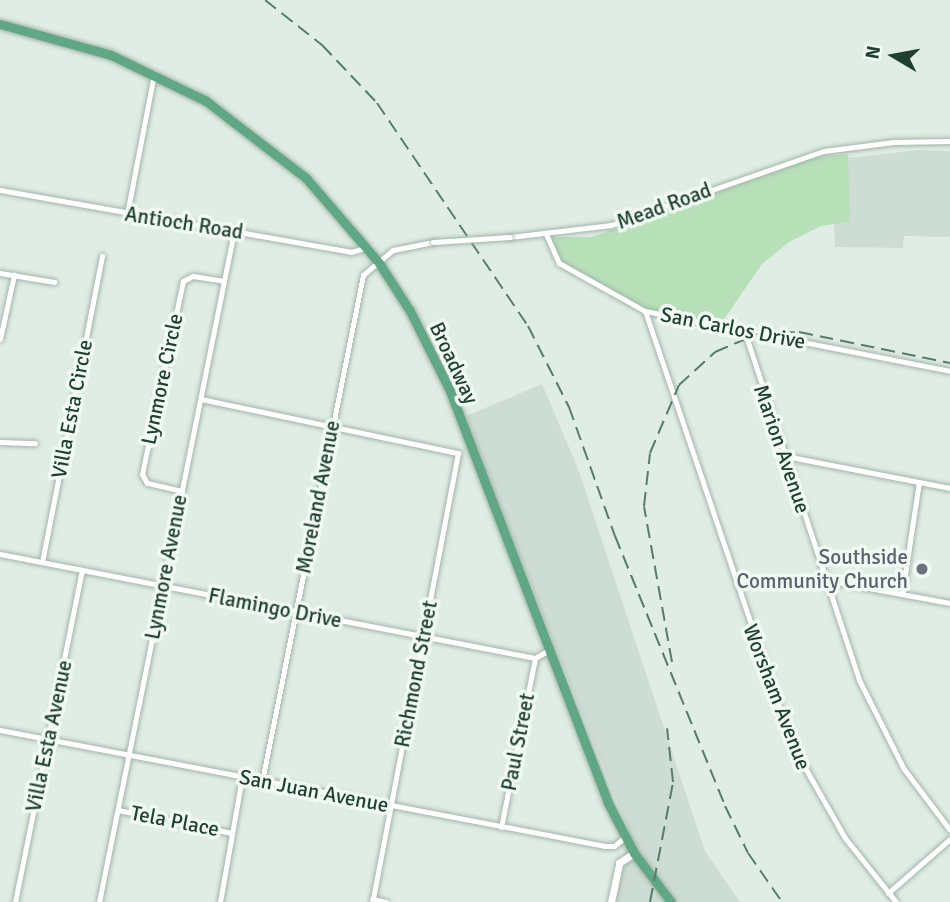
<!DOCTYPE html>
<style>
body{margin:0}
#map{position:relative;width:950px;height:902px;overflow:hidden;background:#e0ede4;font-family:Signika,sans-serif}
div>[style]{position:absolute}
[style*='--x']{left:calc(var(--x)*1px);top:calc(var(--y)*1px);width:calc(var(--w)*1px);rotate:calc(var(--a)*1deg)}
.built>*{inset:0;background:#ceddd3}
.green>*{inset:0;background:#b7e0b8}
.roads{filter:drop-shadow(0 0 2px #a2b5aa) drop-shadow(0 0 2px #a2b5aa)}
.minor>*{height:5px;margin:-2.5px;padding:0 2.5px;transform-origin:2.5px;border-radius:2.5px;background:#fff}
.tertiary>*{height:7px;margin:-3.5px;padding:0 3.5px;transform-origin:3.5px;border-radius:3.5px;background:#fff}
.primary>*{height:9px;margin:-4.5px;padding:0 4.5px;transform-origin:4.5px;border-radius:4.5px;background:#60a785}
.rail>*{height:2px;margin-top:-1px;transform-origin:0;background:repeating-linear-gradient(90deg,#597b6a 0 14px,transparent 0 21px)}
.bridges{filter:drop-shadow(0 0 2px #a2b5aa) drop-shadow(0 0 2px #a2b5aa)}
.minor-bridge>*{height:5px;margin:-2.5px;padding:0 2.5px;transform-origin:2.5px;border-radius:2.5px;background:#fff}
.dots>*{width:19px;height:19px;translate:-50% -50%;box-sizing:border-box;border:4px solid #f1f9f3;border-radius:50%}
span{translate:-50% -50%;white-space:nowrap;text-align:center;line-height:1.15;-webkit-text-stroke:7px #f1f9f3;paint-order:stroke}
.street-label{font-size:21px;color:#1f3f2f}
.worship-label{font-size:21px;color:#5b616d}
.right{translate:-100% -50%;text-align:right}
.north{position:absolute;left:859px;top:21px;width:70px;height:70px;-webkit-text-stroke:5px #f1f9f3;paint-order:stroke;rotate:280deg;font-size:19px;font-weight:700;line-height:28px;text-align:center;color:#1f3f2f}
.north::after{content:'';display:block;margin:auto;width:24px;height:32px;background:#1f3f2f;clip-path:polygon(50% 0,100% 100%,50% 72%,0 100%)}
</style>
<div id="map">
<div class="built">
<i style="clip-path:polygon(919px 150px,950px 151px,950px 237px,904px 236px,903px 248px,835px 247px,831px 160px)"></i>
<i style="clip-path:polygon(542px 384px,579px 471px,705px 851px,740px 902px,614px 902px,629px 831px,464px 417px)"></i>
</div>
<div class="green">
<i style="clip-path:polygon(848px 154px,850px 222px,821px 226px,789px 242px,762px 264px,720px 325px,644px 310px,562px 266px,550px 251px,546px 237px,592px 237px,815px 157px)"></i>
</div>
<div class="roads">
<div class="minor">
<i style="--x:0;--y:190;--w:356;--a:10"></i>
<i style="--x:351;--y:252;--w:15;--a:-16"></i>
<i style="--x:127;--y:214;--w:143;--a:-79.1"></i>
<i style="--x:546;--y:234;--w:32;--a:66"></i>
<i style="--x:559;--y:263;--w:98;--a:29.2"></i>
<i style="--x:645;--y:311;--w:311;--a:11.1"></i>
<i style="--x:510;--y:237;--w:102;--a:-6.8"></i>
<i style="--x:611;--y:225;--w:225;--a:-19.2"></i>
<i style="--x:824;--y:151;--w:70;--a:-7.4"></i>
<i style="--x:893;--y:142;--w:57;--a:-1"></i>
<i style="--x:0;--y:273;--w:55;--a:9.5"></i>
<i style="--x:645;--y:311;--w:458;--a:71.3"></i>
<i style="--x:792;--y:745;--w:107;--a:60.3"></i>
<i style="--x:845;--y:838;--w:82;--a:51.4"></i>
<i style="--x:744;--y:330;--w:368;--a:71.8"></i>
<i style="--x:859;--y:680;--w:100;--a:63.2"></i>
<i style="--x:904;--y:769;--w:76;--a:53"></i>
<i style="--x:0;--y:339;--w:66;--a:-77.7"></i>
<i style="--x:201;--y:399;--w:263;--a:11.9"></i>
<i style="--x:458;--y:453;--w:457;--a:100.8"></i>
<i style="--x:0;--y:442;--w:35;--a:2"></i>
<i style="--x:785;--y:456;--w:168;--a:11"></i>
<i style="--x:182;--y:491;--w:36;--a:-167"></i>
<i style="--x:147;--y:483;--w:10;--a:-119"></i>
<i style="--x:142;--y:474;--w:197;--a:-78"></i>
<i style="--x:183;--y:281;--w:11;--a:-27"></i>
<i style="--x:193;--y:276;--w:31;--a:9"></i>
<i style="--x:0;--y:554;--w:545;--a:11"></i>
<i style="--x:535;--y:658;--w:16;--a:-30"></i>
<i style="--x:42;--y:562;--w:312;--a:-78.9"></i>
<i style="--x:826;--y:580;--w:126;--a:10.5"></i>
<i style="--x:902;--y:594;--w:113;--a:-81.4"></i>
<i style="--x:0;--y:730;--w:616;--a:10.85"></i>
<i style="--x:605;--y:846;--w:9;--a:0"></i>
<i style="--x:614;--y:846;--w:14;--a:-39"></i>
<i style="--x:262;--y:781;--w:516;--a:-78.71"></i>
<i style="--x:363;--y:275;--w:39;--a:-40"></i>
<i style="--x:393;--y:250;--w:41;--a:-11.3"></i>
<i style="--x:118;--y:810;--w:116;--a:11.4"></i>
<i style="--x:501;--y:827;--w:172;--a:-78.6"></i>
<i style="--x:888;--y:893;--w:82;--a:-41.1"></i>
<i style="--x:372;--y:899;--w:14;--a:12"></i>
<i style="--x:15;--y:902;--w:339;--a:-78.6"></i>
<i style="--x:99;--y:902;--w:684;--a:-78.62"></i>
<i style="--x:220;--y:902;--w:127;--a:-80"></i>
</div>
<div class="tertiary">
<i style="--x:611;--y:902;--w:40;--a:-78"></i>
<i style="--x:619;--y:863;--w:18;--a:-34"></i>
</div>
<div class="primary">
<i style="--x:0;--y:24;--w:115;--a:15.6"></i>
<i style="--x:111;--y:55;--w:106;--a:25.8"></i>
<i style="--x:206;--y:101;--w:126;--a:37.6"></i>
<i style="--x:306;--y:178;--w:112;--a:49.3"></i>
<i style="--x:379;--y:263;--w:57;--a:57.1"></i>
<i style="--x:410;--y:311;--w:89;--a:63.4"></i>
<i style="--x:450;--y:391;--w:441;--a:69"></i>
<i style="--x:608;--y:803;--w:56;--a:62.5"></i>
<i style="--x:634;--y:853;--w:61;--a:52.9"></i>
</div>
</div>
<div class="rail">
<i style="--x:265;--y:0;--w:73;--a:38.3"></i>
<i style="--x:322;--y:45;--w:80;--a:46.5"></i>
<i style="--x:377;--y:103;--w:269;--a:55.9"></i>
<i style="--x:528;--y:326;--w:91;--a:63.2"></i>
<i style="--x:569;--y:407;--w:137;--a:70.4"></i>
<i style="--x:615;--y:536;--w:292;--a:67.8"></i>
<i style="--x:725;--y:806;--w:52;--a:63.9"></i>
<i style="--x:748;--y:853;--w:60;--a:55.2"></i>
<i style="--x:672;--y:662;--w:158;--a:-100.2"></i>
<i style="--x:644;--y:506;--w:53;--a:-83.5"></i>
<i style="--x:650;--y:453;--w:74;--a:-66.9"></i>
<i style="--x:679;--y:385;--w:49;--a:-42.5"></i>
<i style="--x:715;--y:352;--w:49;--a:-22.9"></i>
<i style="--x:760;--y:333;--w:39;--a:-1"></i>
<i style="--x:799;--y:332;--w:154;--a:11.6"></i>
<i style="--x:650;--y:902;--w:122;--a:-79.1"></i>
<i style="--x:673;--y:782;--w:54;--a:-96.3"></i>
</div>
<div class="bridges">
<div class="minor-bridge">
<i style="--x:433;--y:242;--w:77;--a:-3.7"></i>
</div>
</div>
<div class="dots">
<i style="left:922px;top:569px;background:#6b7280"></i>
</div>
<div class="street-label">
<span style="left:664px;top:206px;rotate:-20deg">Mead Road</span>
<span style="left:184px;top:223px;rotate:9deg">Antioch Road</span>
<span style="left:733px;top:328px;rotate:11deg">San Carlos Drive</span>
<span style="left:454px;top:363px;rotate:65deg">Broadway</span>
<span style="left:162px;top:379px;rotate:-78deg">Lynmore Circle</span>
<span style="left:72px;top:409px;rotate:-79deg">Villa Esta Circle</span>
<span style="left:782px;top:449px;rotate:71deg">Marion Avenue</span>
<span style="left:318px;top:497px;rotate:-79deg">Moreland Avenue</span>
<span style="left:166px;top:567px;rotate:-79deg">Lynmore Avenue</span>
<span style="left:275px;top:608px;rotate:11deg">Flamingo Drive</span>
<span style="left:416px;top:674px;rotate:-79deg">Richmond Street</span>
<span style="left:777px;top:697px;rotate:69deg">Worsham Avenue</span>
<span style="left:49px;top:736px;rotate:-78deg">Villa Esta Avenue</span>
<span style="left:518px;top:742px;rotate:-79deg">Paul Street</span>
<span style="left:314px;top:791px;rotate:11deg">San Juan Avenue</span>
<span style="left:175px;top:821px;rotate:11deg">Tela Place</span>
</div>
<div class="worship-label">
<span class="right" style="left:908px;top:569px">Southside<br>Community Church</span>
</div>
<div class="north">N</div>
</div>
